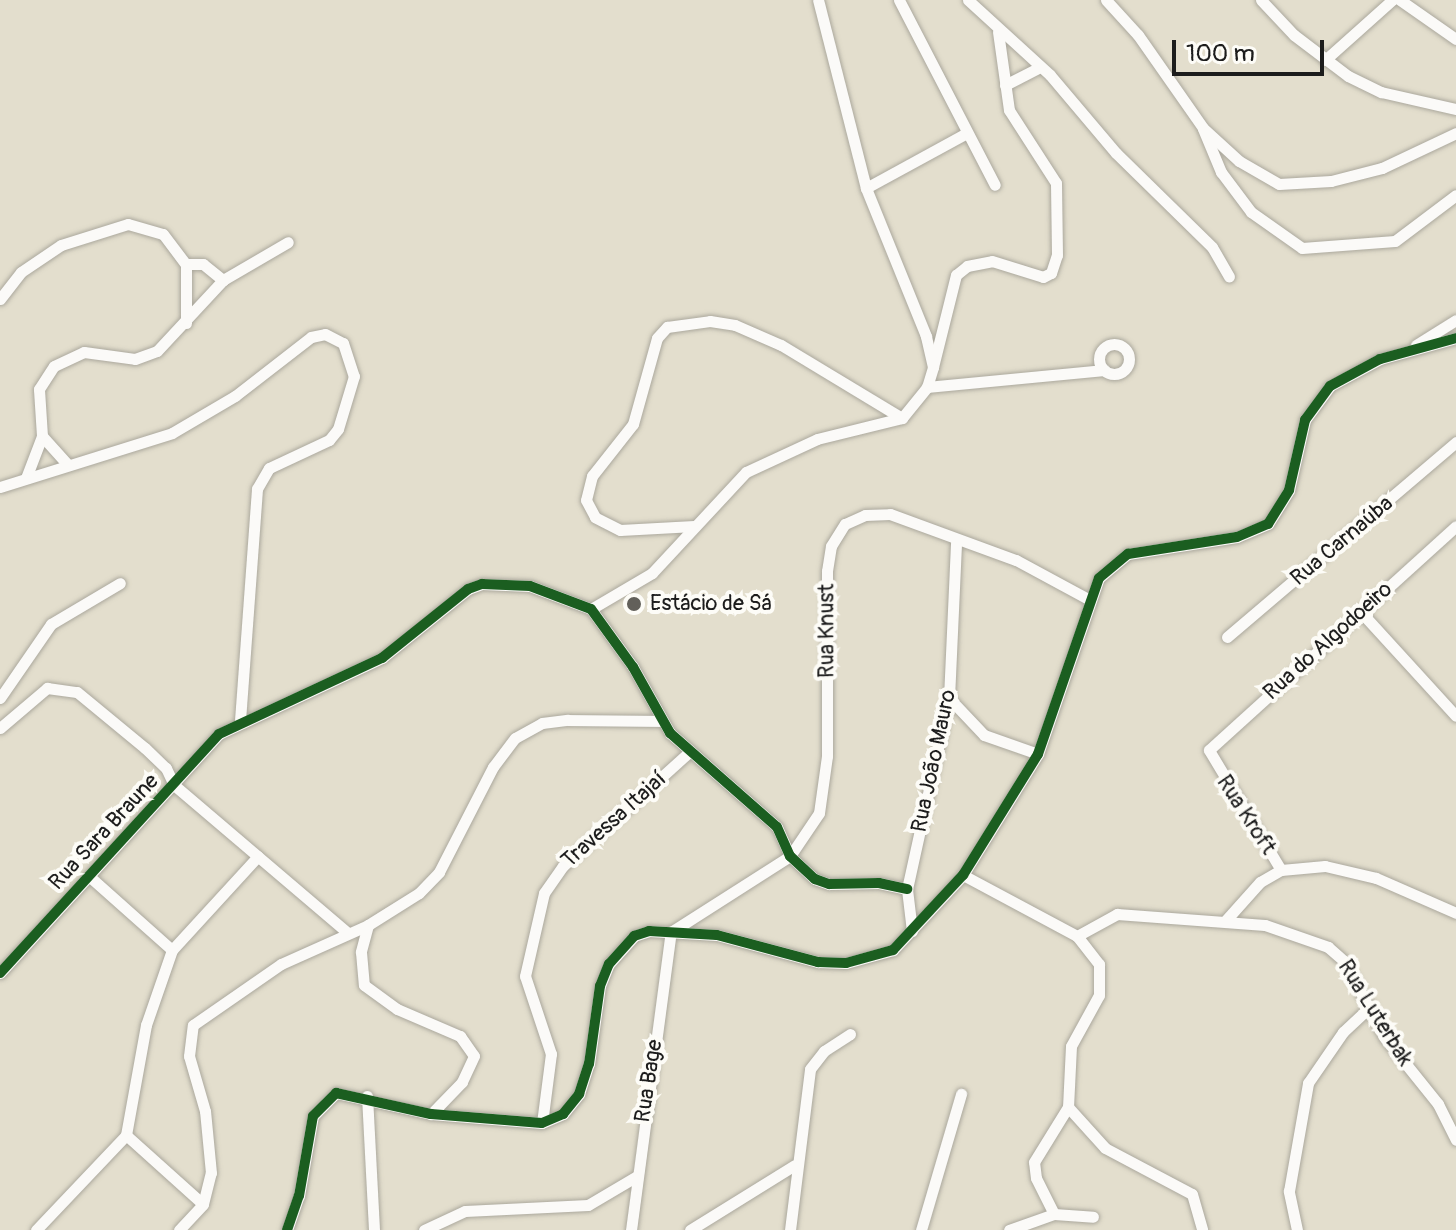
<!DOCTYPE html>
<meta charset="utf-8">
<style>
body{margin:0}
#map{position:relative;width:1456px;height:1230px;overflow:hidden;background:#e3decd;font-family:Pangolin,sans-serif}
div>[style]{position:absolute}
[style*='--x']{left:calc(var(--x)*1px);top:calc(var(--y)*1px);width:calc(var(--w)*1px);rotate:calc(var(--a)*1deg)}
.roads{filter:drop-shadow(0 0 2px #aba89d) drop-shadow(0 0 2px #aba89d)}
.minor>*{height:11px;margin:-5.5px;padding:0 5.5px;transform-origin:5.5px;border-radius:5.5px;background:#fbfaf8}
.minor>.ring{margin:-5.5px;padding:0;box-sizing:content-box;background:none;border:11px solid #fbfaf8;border-radius:50%}
.cycleway>*{height:10px;margin:-5px;padding:0 5px;transform-origin:5px;border-radius:5px;background:#1b5e20}
.dots>*{width:22px;height:22px;translate:-50% -50%;box-sizing:border-box;border:4px solid #fdfcf7;border-radius:50%}
span{translate:-50% -50%;white-space:nowrap;text-align:center;line-height:1.15;-webkit-text-stroke:8px #fdfcf7;paint-order:stroke}
.street-label{font-size:22px;color:#1c1c1c}
.poi-label{font-size:22px;color:#1c1c1c}
.left{translate:0 -50%;text-align:left}
.scale{position:absolute;left:1172px;top:40px;width:152px;height:36px;box-sizing:border-box;border:4px solid #1c1c1c;border-top:0;padding-left:10px;font-size:24px;line-height:28px;white-space:nowrap;color:#1c1c1c;-webkit-text-stroke:6px #fdfcf7;paint-order:stroke}
</style>
<div id="map">
<div class="roads">
<div class="minor">
<i style="--x:899;--y:0;--w:208;--a:62.6"></i>
<i style="--x:968;--y:0;--w:111;--a:42.4"></i>
<i style="--x:1050;--y:75;--w:102;--a:49.8"></i>
<i style="--x:1116;--y:153;--w:134;--a:44.4"></i>
<i style="--x:1212;--y:247;--w:34;--a:60"></i>
<i style="--x:1106;--y:0;--w:47;--a:47.6"></i>
<i style="--x:1138;--y:35;--w:113;--a:55"></i>
<i style="--x:1203;--y:128;--w:49;--a:42.5"></i>
<i style="--x:1239;--y:161;--w:46;--a:29.9"></i>
<i style="--x:1279;--y:184;--w:52;--a:-3.3"></i>
<i style="--x:1331;--y:181;--w:53;--a:-14.3"></i>
<i style="--x:1382;--y:168;--w:82;--a:-25.3"></i>
<i style="--x:1261;--y:0;--w:48;--a:46.7"></i>
<i style="--x:1294;--y:35;--w:68;--a:37.2"></i>
<i style="--x:1348;--y:76;--w:37;--a:26"></i>
<i style="--x:1381;--y:92;--w:77;--a:12.8"></i>
<i style="--x:1400;--y:0;--w:68;--a:34.9"></i>
<i style="--x:1325;--y:60;--w:90;--a:-41.8"></i>
<i style="--x:1005;--y:85;--w:37;--a:-27"></i>
<i style="--x:1203;--y:129;--w:47;--a:67.3"></i>
<i style="--x:1221;--y:172;--w:50;--a:53.1"></i>
<i style="--x:1251;--y:212;--w:62;--a:35.2"></i>
<i style="--x:1302;--y:248;--w:93;--a:-4.3"></i>
<i style="--x:1395;--y:241;--w:76;--a:-37"></i>
<i style="--x:866;--y:188;--w:115;--a:-28.6"></i>
<i style="--x:0;--y:299;--w:34;--a:-52"></i>
<i style="--x:21;--y:272;--w:48;--a:-34"></i>
<i style="--x:61;--y:245;--w:70;--a:-17.4"></i>
<i style="--x:128;--y:224;--w:36;--a:16"></i>
<i style="--x:163;--y:234;--w:38;--a:53"></i>
<i style="--x:186;--y:264;--w:17;--a:0"></i>
<i style="--x:203;--y:264;--w:26;--a:39"></i>
<i style="--x:186;--y:323;--w:59;--a:-90"></i>
<i class="ring" style="left:1099px;top:344px;width:19px;height:19px"></i>
<i style="--x:1416;--y:345;--w:47;--a:-32"></i>
<i style="--x:933;--y:367;--w:95;--a:-76"></i>
<i style="--x:956;--y:275;--w:14;--a:-39"></i>
<i style="--x:967;--y:266;--w:25;--a:-11"></i>
<i style="--x:992;--y:261;--w:53;--a:17.4"></i>
<i style="--x:1043;--y:277;--w:9;--a:-27"></i>
<i style="--x:1051;--y:273;--w:19;--a:-72"></i>
<i style="--x:1057;--y:255;--w:72;--a:-90.8"></i>
<i style="--x:1056;--y:183;--w:87;--a:-122.8"></i>
<i style="--x:1009;--y:110;--w:79;--a:-98"></i>
<i style="--x:927;--y:387;--w:178;--a:-5.5"></i>
<i style="--x:42;--y:436;--w:39;--a:48"></i>
<i style="--x:26;--y:478;--w:45;--a:-69.1"></i>
<i style="--x:42;--y:436;--w:47;--a:-93.7"></i>
<i style="--x:39;--y:389;--w:27;--a:-57"></i>
<i style="--x:54;--y:366;--w:33;--a:-25"></i>
<i style="--x:84;--y:352;--w:51;--a:7.8"></i>
<i style="--x:135;--y:359;--w:23;--a:-20"></i>
<i style="--x:157;--y:351;--w:97;--a:-47.1"></i>
<i style="--x:223;--y:280;--w:75;--a:-30.3"></i>
<i style="--x:0;--y:487;--w:180;--a:-17.4"></i>
<i style="--x:172;--y:433;--w:73;--a:-30.4"></i>
<i style="--x:235;--y:396;--w:96;--a:-37.8"></i>
<i style="--x:311;--y:337;--w:14;--a:-12"></i>
<i style="--x:325;--y:334;--w:20;--a:27"></i>
<i style="--x:343;--y:343;--w:35;--a:72"></i>
<i style="--x:354;--y:376;--w:55;--a:106.8"></i>
<i style="--x:338;--y:429;--w:14;--a:129"></i>
<i style="--x:329;--y:440;--w:66;--a:155"></i>
<i style="--x:269;--y:468;--w:24;--a:120"></i>
<i style="--x:257;--y:489;--w:234;--a:94.2"></i>
<i style="--x:694;--y:526;--w:74;--a:176.9"></i>
<i style="--x:620;--y:530;--w:28;--a:-153"></i>
<i style="--x:595;--y:517;--w:19;--a:-118"></i>
<i style="--x:586;--y:500;--w:25;--a:-76"></i>
<i style="--x:592;--y:476;--w:66;--a:-51.7"></i>
<i style="--x:633;--y:424;--w:89;--a:-74.4"></i>
<i style="--x:657;--y:338;--w:15;--a:-48"></i>
<i style="--x:667;--y:327;--w:43;--a:-7.9"></i>
<i style="--x:710;--y:321;--w:25;--a:9"></i>
<i style="--x:735;--y:325;--w:50;--a:23.5"></i>
<i style="--x:781;--y:345;--w:141;--a:31.1"></i>
<i style="--x:591;--y:609;--w:71;--a:-30.5"></i>
<i style="--x:652;--y:573;--w:138;--a:-47.1"></i>
<i style="--x:746;--y:472;--w:78;--a:-24.9"></i>
<i style="--x:817;--y:439;--w:88;--a:-13.9"></i>
<i style="--x:902;--y:418;--w:40;--a:-51"></i>
<i style="--x:927;--y:387;--w:21;--a:-73"></i>
<i style="--x:933;--y:367;--w:32;--a:-103"></i>
<i style="--x:926;--y:336;--w:160;--a:-112.1"></i>
<i style="--x:866;--y:188;--w:194;--a:-104.3"></i>
<i style="--x:1360;--y:611;--w:142;--a:47.6"></i>
<i style="--x:1227;--y:637;--w:301;--a:-40.4"></i>
<i style="--x:0;--y:698;--w:90;--a:-55.4"></i>
<i style="--x:51;--y:624;--w:80;--a:-30.7"></i>
<i style="--x:949;--y:698;--w:51;--a:46.6"></i>
<i style="--x:984;--y:735;--w:57;--a:19.4"></i>
<i style="--x:0;--y:728;--w:62;--a:-40.4"></i>
<i style="--x:47;--y:688;--w:30;--a:8"></i>
<i style="--x:77;--y:692;--w:88;--a:39.5"></i>
<i style="--x:145;--y:748;--w:29;--a:44"></i>
<i style="--x:166;--y:768;--w:19;--a:65"></i>
<i style="--x:174;--y:785;--w:227;--a:40.4"></i>
<i style="--x:1281;--y:870;--w:140;--a:-121"></i>
<i style="--x:1209;--y:750;--w:333;--a:-42.2"></i>
<i style="--x:963;--y:875;--w:129;--a:28.2"></i>
<i style="--x:1077;--y:936;--w:36;--a:52"></i>
<i style="--x:1099;--y:964;--w:31;--a:90"></i>
<i style="--x:1099;--y:995;--w:58;--a:118.8"></i>
<i style="--x:1071;--y:1046;--w:61;--a:92.8"></i>
<i style="--x:1068;--y:1107;--w:55;--a:47.9"></i>
<i style="--x:1105;--y:1148;--w:98;--a:27.9"></i>
<i style="--x:1192;--y:1194;--w:37;--a:74"></i>
<i style="--x:1226;--y:920;--w:51;--a:-48.2"></i>
<i style="--x:1260;--y:882;--w:24;--a:-30"></i>
<i style="--x:1281;--y:870;--w:44;--a:-5.2"></i>
<i style="--x:1325;--y:866;--w:52;--a:13.2"></i>
<i style="--x:1376;--y:878;--w:87;--a:23.6"></i>
<i style="--x:368;--y:925;--w:28;--a:105"></i>
<i style="--x:361;--y:952;--w:33;--a:85"></i>
<i style="--x:364;--y:985;--w:41;--a:36"></i>
<i style="--x:397;--y:1009;--w:69;--a:23.2"></i>
<i style="--x:460;--y:1036;--w:24;--a:55"></i>
<i style="--x:474;--y:1056;--w:29;--a:115"></i>
<i style="--x:462;--y:1082;--w:45;--a:134.1"></i>
<i style="--x:912;--y:931;--w:42;--a:-96.8"></i>
<i style="--x:907;--y:889;--w:196;--a:-77.6"></i>
<i style="--x:949;--y:698;--w:157;--a:-87.4"></i>
<i style="--x:671;--y:932;--w:141;--a:-32.6"></i>
<i style="--x:790;--y:856;--w:52;--a:-56"></i>
<i style="--x:819;--y:813;--w:58;--a:-82"></i>
<i style="--x:827;--y:756;--w:185;--a:-90"></i>
<i style="--x:827;--y:571;--w:25;--a:-81"></i>
<i style="--x:831;--y:546;--w:26;--a:-58"></i>
<i style="--x:845;--y:524;--w:22;--a:-24"></i>
<i style="--x:865;--y:515;--w:25;--a:-2"></i>
<i style="--x:890;--y:514;--w:134;--a:20.1"></i>
<i style="--x:1016;--y:560;--w:82;--a:28.4"></i>
<i style="--x:1077;--y:936;--w:46;--a:-28.8"></i>
<i style="--x:1117;--y:914;--w:148;--a:4.3"></i>
<i style="--x:1265;--y:925;--w:67;--a:19.2"></i>
<i style="--x:1328;--y:947;--w:21;--a:41"></i>
<i style="--x:1344;--y:961;--w:87;--a:62"></i>
<i style="--x:1385;--y:1038;--w:85;--a:51.2"></i>
<i style="--x:1438;--y:1104;--w:40;--a:63.4"></i>
<i style="--x:172;--y:950;--w:127;--a:-47.5"></i>
<i style="--x:0;--y:973;--w:324;--a:-47.5"></i>
<i style="--x:219;--y:734;--w:180;--a:-25"></i>
<i style="--x:382;--y:658;--w:110;--a:-38.7"></i>
<i style="--x:468;--y:589;--w:15;--a:-20"></i>
<i style="--x:482;--y:584;--w:48;--a:2.4"></i>
<i style="--x:530;--y:586;--w:65;--a:20.7"></i>
<i style="--x:591;--y:609;--w:72;--a:54.1"></i>
<i style="--x:633;--y:667;--w:76;--a:60.7"></i>
<i style="--x:670;--y:733;--w:142;--a:41.3"></i>
<i style="--x:777;--y:827;--w:32;--a:66"></i>
<i style="--x:790;--y:856;--w:34;--a:43"></i>
<i style="--x:815;--y:879;--w:15;--a:20"></i>
<i style="--x:829;--y:884;--w:50;--a:-1.1"></i>
<i style="--x:879;--y:883;--w:29;--a:12"></i>
<i style="--x:367;--y:1096;--w:134;--a:87"></i>
<i style="--x:542;--y:1123;--w:70;--a:-82.6"></i>
<i style="--x:551;--y:1054;--w:82;--a:-108.4"></i>
<i style="--x:525;--y:976;--w:85;--a:-77.1"></i>
<i style="--x:544;--y:893;--w:33;--a:-55"></i>
<i style="--x:563;--y:866;--w:169;--a:-42.1"></i>
<i style="--x:126;--y:1135;--w:103;--a:41.9"></i>
<i style="--x:1054;--y:1214;--w:40;--a:-116.6"></i>
<i style="--x:1036;--y:1178;--w:16;--a:-97"></i>
<i style="--x:1034;--y:1162;--w:65;--a:-58.3"></i>
<i style="--x:36;--y:1230;--w:131;--a:-46.5"></i>
<i style="--x:126;--y:1135;--w:112;--a:-79.7"></i>
<i style="--x:146;--y:1025;--w:79;--a:-70.9"></i>
<i style="--x:172;--y:950;--w:110;--a:-138.3"></i>
<i style="--x:179;--y:1230;--w:35;--a:-47"></i>
<i style="--x:203;--y:1204;--w:32;--a:-76"></i>
<i style="--x:211;--y:1173;--w:62;--a:-95.5"></i>
<i style="--x:205;--y:1111;--w:57;--a:-106.2"></i>
<i style="--x:189;--y:1056;--w:31;--a:-83"></i>
<i style="--x:193;--y:1025;--w:107;--a:-34.7"></i>
<i style="--x:281;--y:964;--w:95;--a:-24.1"></i>
<i style="--x:368;--y:925;--w:60;--a:-32.1"></i>
<i style="--x:419;--y:893;--w:29;--a:-46"></i>
<i style="--x:439;--y:872;--w:118;--a:-62.8"></i>
<i style="--x:493;--y:767;--w:36;--a:-53"></i>
<i style="--x:515;--y:738;--w:31;--a:-29"></i>
<i style="--x:542;--y:723;--w:26;--a:-7"></i>
<i style="--x:568;--y:720;--w:93;--a:0.6"></i>
<i style="--x:287;--y:1230;--w:36;--a:-71"></i>
<i style="--x:299;--y:1196;--w:81;--a:-80.1"></i>
<i style="--x:313;--y:1116;--w:33;--a:-45"></i>
<i style="--x:336;--y:1093;--w:97;--a:12.5"></i>
<i style="--x:431;--y:1114;--w:111;--a:4.6"></i>
<i style="--x:542;--y:1123;--w:23;--a:-23"></i>
<i style="--x:563;--y:1114;--w:26;--a:-51"></i>
<i style="--x:579;--y:1094;--w:32;--a:-72"></i>
<i style="--x:589;--y:1064;--w:79;--a:-82"></i>
<i style="--x:600;--y:986;--w:24;--a:-68"></i>
<i style="--x:609;--y:964;--w:38;--a:-48"></i>
<i style="--x:634;--y:936;--w:16;--a:-18"></i>
<i style="--x:649;--y:931;--w:68;--a:3.4"></i>
<i style="--x:717;--y:935;--w:105;--a:15"></i>
<i style="--x:818;--y:962;--w:28;--a:2"></i>
<i style="--x:846;--y:963;--w:49;--a:-15.5"></i>
<i style="--x:893;--y:950;--w:103;--a:-47"></i>
<i style="--x:963;--y:875;--w:142;--a:-58.2"></i>
<i style="--x:1038;--y:754;--w:186;--a:-70.9"></i>
<i style="--x:1099;--y:578;--w:38;--a:-40"></i>
<i style="--x:1128;--y:554;--w:110;--a:-8.9"></i>
<i style="--x:1237;--y:537;--w:34;--a:-23"></i>
<i style="--x:1268;--y:524;--w:40;--a:-58"></i>
<i style="--x:1289;--y:490;--w:72;--a:-77.1"></i>
<i style="--x:1305;--y:420;--w:42;--a:-53.7"></i>
<i style="--x:1330;--y:386;--w:57;--a:-28.4"></i>
<i style="--x:1380;--y:359;--w:79;--a:-15.4"></i>
<i style="--x:424;--y:1230;--w:45;--a:-24.9"></i>
<i style="--x:465;--y:1211;--w:123;--a:-2.8"></i>
<i style="--x:588;--y:1205;--w:57;--a:-30.6"></i>
<i style="--x:631;--y:1230;--w:301;--a:-82.4"></i>
<i style="--x:690;--y:1230;--w:123;--a:-31.8"></i>
<i style="--x:790;--y:1230;--w:162;--a:-82.9"></i>
<i style="--x:810;--y:1069;--w:23;--a:-52"></i>
<i style="--x:824;--y:1051;--w:31;--a:-33"></i>
<i style="--x:921;--y:1230;--w:142;--a:-73.6"></i>
<i style="--x:1009;--y:1230;--w:48;--a:-19.6"></i>
<i style="--x:1054;--y:1214;--w:39;--a:4"></i>
<i style="--x:1297;--y:1230;--w:40;--a:-102"></i>
<i style="--x:1289;--y:1191;--w:110;--a:-80"></i>
<i style="--x:1308;--y:1083;--w:62;--a:-55.5"></i>
<i style="--x:1343;--y:1032;--w:38;--a:-43"></i>
</div>
</div>
<div class="cycleway">
<i style="--x:0;--y:973;--w:324;--a:-47.5"></i>
<i style="--x:219;--y:734;--w:180;--a:-25"></i>
<i style="--x:382;--y:658;--w:110;--a:-38.7"></i>
<i style="--x:468;--y:589;--w:15;--a:-20"></i>
<i style="--x:482;--y:584;--w:48;--a:2.4"></i>
<i style="--x:530;--y:586;--w:65;--a:20.7"></i>
<i style="--x:591;--y:609;--w:72;--a:54.1"></i>
<i style="--x:633;--y:667;--w:76;--a:60.7"></i>
<i style="--x:670;--y:733;--w:142;--a:41.3"></i>
<i style="--x:777;--y:827;--w:32;--a:66"></i>
<i style="--x:790;--y:856;--w:34;--a:43"></i>
<i style="--x:815;--y:879;--w:15;--a:20"></i>
<i style="--x:829;--y:884;--w:50;--a:-1.1"></i>
<i style="--x:879;--y:883;--w:29;--a:12"></i>
<i style="--x:287;--y:1230;--w:36;--a:-71"></i>
<i style="--x:299;--y:1196;--w:81;--a:-80.1"></i>
<i style="--x:313;--y:1116;--w:33;--a:-45"></i>
<i style="--x:336;--y:1093;--w:97;--a:12.5"></i>
<i style="--x:431;--y:1114;--w:111;--a:4.6"></i>
<i style="--x:542;--y:1123;--w:23;--a:-23"></i>
<i style="--x:563;--y:1114;--w:26;--a:-51"></i>
<i style="--x:579;--y:1094;--w:32;--a:-72"></i>
<i style="--x:589;--y:1064;--w:79;--a:-82"></i>
<i style="--x:600;--y:986;--w:24;--a:-68"></i>
<i style="--x:609;--y:964;--w:38;--a:-48"></i>
<i style="--x:634;--y:936;--w:16;--a:-18"></i>
<i style="--x:649;--y:931;--w:68;--a:3.4"></i>
<i style="--x:717;--y:935;--w:105;--a:15"></i>
<i style="--x:818;--y:962;--w:28;--a:2"></i>
<i style="--x:846;--y:963;--w:49;--a:-15.5"></i>
<i style="--x:893;--y:950;--w:103;--a:-47"></i>
<i style="--x:963;--y:875;--w:142;--a:-58.2"></i>
<i style="--x:1038;--y:754;--w:186;--a:-70.9"></i>
<i style="--x:1099;--y:578;--w:38;--a:-40"></i>
<i style="--x:1128;--y:554;--w:110;--a:-8.9"></i>
<i style="--x:1237;--y:537;--w:34;--a:-23"></i>
<i style="--x:1268;--y:524;--w:40;--a:-58"></i>
<i style="--x:1289;--y:490;--w:72;--a:-77.1"></i>
<i style="--x:1305;--y:420;--w:42;--a:-53.7"></i>
<i style="--x:1330;--y:386;--w:57;--a:-28.4"></i>
<i style="--x:1380;--y:359;--w:79;--a:-15.4"></i>
</div>
<div class="dots">
<i style="left:634px;top:604px;background:#62605a"></i>
</div>
<div class="street-label">
<span style="left:1342px;top:541px;rotate:-40deg">Rua Carnaúba</span>
<span style="left:827px;top:631px;rotate:-90deg">Rua Knust</span>
<span style="left:1328px;top:641px;rotate:-42deg">Rua do Algodoeiro</span>
<span style="left:934px;top:761px;rotate:-78deg">Rua João Mauro</span>
<span style="left:1246px;top:815px;rotate:57deg">Rua Kroft</span>
<span style="left:614px;top:820px;rotate:-42deg">Travessa Itajaí</span>
<span style="left:104px;top:832px;rotate:-47deg">Rua Sara Braune</span>
<span style="left:1375px;top:1013px;rotate:58deg">Rua Luterbak</span>
<span style="left:649px;top:1081px;rotate:-81deg">Rua Bage</span>
</div>
<div class="poi-label">
<span class="left" style="left:650px;top:604px">Estácio de Sá</span>
</div>
<div class="scale">100 m</div>
</div>
